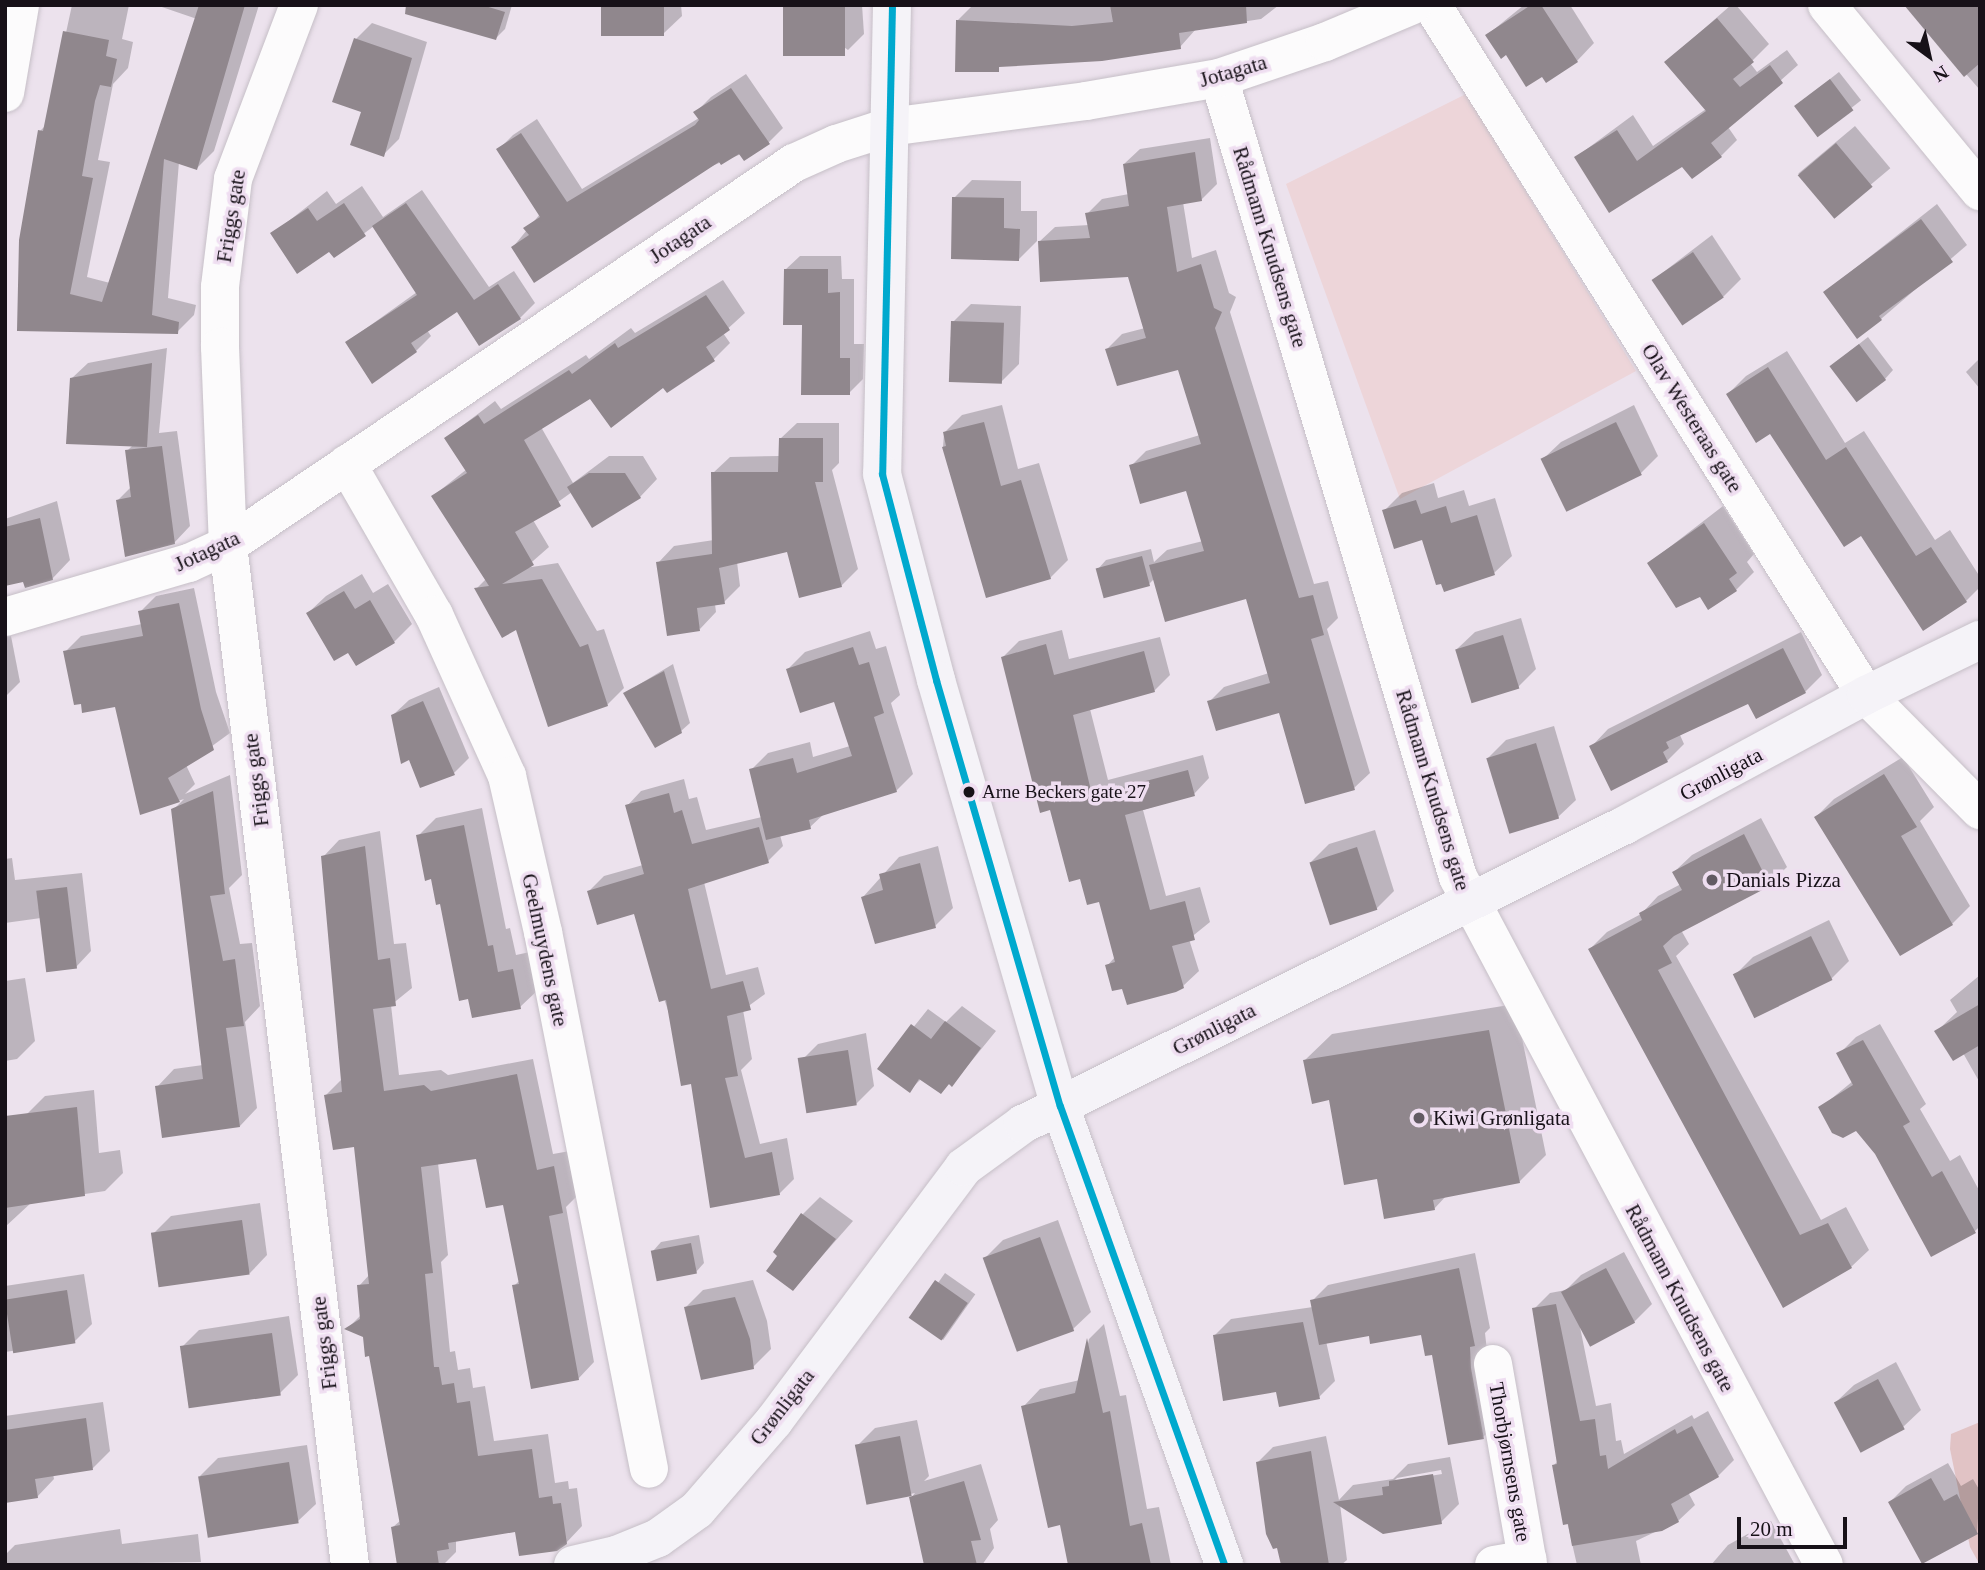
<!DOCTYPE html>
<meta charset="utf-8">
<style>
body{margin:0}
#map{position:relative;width:1985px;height:1570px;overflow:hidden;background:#ece2ed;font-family:Georgia,serif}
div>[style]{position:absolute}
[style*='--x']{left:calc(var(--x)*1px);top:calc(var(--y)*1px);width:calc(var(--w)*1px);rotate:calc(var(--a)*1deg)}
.green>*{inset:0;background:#edd5d9}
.forest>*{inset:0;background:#e1c3c5}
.shadow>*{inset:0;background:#0003;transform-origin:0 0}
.building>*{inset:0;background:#90878d;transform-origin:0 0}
.roads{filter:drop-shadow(0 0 2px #c6bfc7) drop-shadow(0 0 2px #c6bfc7)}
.minor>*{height:38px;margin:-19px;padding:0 19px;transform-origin:19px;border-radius:19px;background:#fcfbfc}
.major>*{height:38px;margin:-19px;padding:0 19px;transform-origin:19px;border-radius:19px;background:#f5f3f8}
.bus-1>*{height:7px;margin:-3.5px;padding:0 3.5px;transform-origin:3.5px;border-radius:3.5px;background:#00a9ce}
.dots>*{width:19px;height:19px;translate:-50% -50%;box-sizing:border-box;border:4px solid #efdef1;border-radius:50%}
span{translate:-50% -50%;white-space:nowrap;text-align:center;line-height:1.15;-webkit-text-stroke:7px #efdef1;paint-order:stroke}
.bus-label{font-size:19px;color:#171118}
.left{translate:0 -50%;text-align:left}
.street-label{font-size:21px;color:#171118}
.poi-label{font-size:21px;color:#171118}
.frame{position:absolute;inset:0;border:7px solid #171118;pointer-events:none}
.north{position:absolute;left:1894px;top:21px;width:70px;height:70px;-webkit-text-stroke:5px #efdef1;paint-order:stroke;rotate:147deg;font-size:19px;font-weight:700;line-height:28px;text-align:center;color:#171118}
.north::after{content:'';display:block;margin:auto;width:24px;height:32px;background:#171118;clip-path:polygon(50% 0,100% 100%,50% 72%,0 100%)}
.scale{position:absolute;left:1737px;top:1517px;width:110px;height:32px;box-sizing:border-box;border:4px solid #171118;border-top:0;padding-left:9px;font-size:21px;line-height:24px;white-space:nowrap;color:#171118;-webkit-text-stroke:5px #efdef1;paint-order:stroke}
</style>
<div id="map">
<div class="green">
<i style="clip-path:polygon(1466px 94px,1636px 371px,1400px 499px,1286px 184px)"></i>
</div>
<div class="forest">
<i style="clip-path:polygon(1980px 1422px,1980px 1565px,1970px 1547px,1950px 1449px,1951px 1434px)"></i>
</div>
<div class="shadow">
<i style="clip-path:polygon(72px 5px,129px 5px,122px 39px,133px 42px,128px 68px,113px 84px,98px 160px,110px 162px,87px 277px,110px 283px,197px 19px,156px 5px,259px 5px,214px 151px,197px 168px,179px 162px,168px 298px,196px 305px,194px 315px,177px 332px,19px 329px,40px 131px,46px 125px)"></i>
<i style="clip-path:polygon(463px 5px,512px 5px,505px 29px,496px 38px)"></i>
<i style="clip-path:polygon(603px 5px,681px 5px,682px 16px,664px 33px)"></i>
<i style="clip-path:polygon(785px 5px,862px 5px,864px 34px,848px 50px)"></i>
<i style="clip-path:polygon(973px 5px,1279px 5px,1261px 19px,1196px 29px,1180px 47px,957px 21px)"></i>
<i style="clip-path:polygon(1524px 5px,1570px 5px,1594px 43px,1577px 61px,1543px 74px,1506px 53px,1487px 35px)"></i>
<i style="clip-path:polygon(1731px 5px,1736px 5px,1769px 44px,1750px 63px,1757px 72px,1787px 50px,1798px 65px,1728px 127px,1737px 140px,1721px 156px,1683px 164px,1576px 157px,1633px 115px,1653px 146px,1706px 109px,1666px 62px)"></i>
<i style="clip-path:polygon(1906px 5px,1980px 5px,1980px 90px)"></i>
<i style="clip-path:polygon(372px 23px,427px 42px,399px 139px,383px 155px,363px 111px,356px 39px)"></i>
<i style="left:1839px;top:72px;width:36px;height:55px;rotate:52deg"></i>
<i style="clip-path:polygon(746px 74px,783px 128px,768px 143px,513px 247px,540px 214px,498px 150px,513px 135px,537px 119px,582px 189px,699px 118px,696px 112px,711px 97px)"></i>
<i style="left:1855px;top:126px;width:55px;height:74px;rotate:50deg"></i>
<i style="clip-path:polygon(1210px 138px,1217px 184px,1201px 200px,1183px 202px,1192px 258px,1216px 250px,1229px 293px,1236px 297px,1230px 312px,1314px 584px,1328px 581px,1338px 618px,1327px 629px,1370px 773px,1354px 788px,1280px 711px,1209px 702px,1224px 687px,1269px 673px,1247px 597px,1155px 578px,1149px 584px,1098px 569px,1106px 560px,1151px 549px,1154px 562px,1167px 550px,1203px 541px,1188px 489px,1131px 466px,1146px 451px,1200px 435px,1180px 368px,1107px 349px,1122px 334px,1145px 328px,1130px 275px,1039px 242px,1055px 227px,1089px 225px,1087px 214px,1102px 199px,1129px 194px,1124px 164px,1140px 149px)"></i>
<i style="clip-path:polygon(972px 180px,1021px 181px,1021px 211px,1037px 211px,1037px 241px,1019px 259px,954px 198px)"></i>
<i style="clip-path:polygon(362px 186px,383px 217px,422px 190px,489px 287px,514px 271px,535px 303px,520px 318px,458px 310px,427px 330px,431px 336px,416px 351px,347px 342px,417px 292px,374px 226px,334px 256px,330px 250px,272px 234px,327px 191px,336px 204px)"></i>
<i style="clip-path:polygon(1937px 204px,1967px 245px,1881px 319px,1825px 292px)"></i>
<i style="clip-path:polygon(1712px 235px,1741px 279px,1723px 297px,1653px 280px)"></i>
<i style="clip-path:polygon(800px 256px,841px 256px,842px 279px,854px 279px,854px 344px,864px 344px,863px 379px,849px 393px,804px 324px,785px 270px)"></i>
<i style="clip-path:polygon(723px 280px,745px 313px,723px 333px,730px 343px,714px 359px,663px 385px,590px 397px,541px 427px,573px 483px,609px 456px,643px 456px,657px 479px,640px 497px,572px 492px,533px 520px,549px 547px,525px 568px,558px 563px,597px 631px,604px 629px,624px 688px,607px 705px,476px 589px,486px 579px,433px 496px,467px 469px,446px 438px,495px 401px,501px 409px,586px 355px,589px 359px,631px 328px,635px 333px)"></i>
<i style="clip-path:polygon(971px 304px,1021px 306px,1019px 364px,1001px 382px,953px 322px)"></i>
<i style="clip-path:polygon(1868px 337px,1893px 370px,1885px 379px,1831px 366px)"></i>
<i style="clip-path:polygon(167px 348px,159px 433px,177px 431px,190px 526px,174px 543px,118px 500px,132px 486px,127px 451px,133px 445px,71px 379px,88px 363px)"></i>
<i style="clip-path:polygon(1787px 351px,1845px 443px,1864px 431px,1935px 540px,1950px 530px,1980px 577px,1980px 587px,1966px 601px,1861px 534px,1771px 432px,1728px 394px,1746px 376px)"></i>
<i style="clip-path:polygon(1980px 358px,1980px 389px,1966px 372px)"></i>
<i style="clip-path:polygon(1002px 405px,1018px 469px,1039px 463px,1068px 560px,1050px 578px,943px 447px,944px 433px,962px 415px)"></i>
<i style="clip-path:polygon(1634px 405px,1658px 456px,1640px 474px,1543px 459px,1561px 442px)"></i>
<i style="clip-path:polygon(797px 423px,839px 423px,839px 463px,832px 470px,858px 569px,841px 586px,788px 550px,737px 562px,740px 586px,724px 602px,715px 604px,716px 612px,700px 629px,658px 563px,674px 546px,714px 540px,713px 473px,730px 457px,780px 456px,780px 439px)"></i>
<i style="clip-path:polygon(1434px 483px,1438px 498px,1464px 490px,1469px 506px,1495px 498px,1512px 556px,1494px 573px,1423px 538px,1384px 511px,1402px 493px)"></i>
<i style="clip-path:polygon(57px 501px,70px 560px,52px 579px,5px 580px,5px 519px)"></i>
<i style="clip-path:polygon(1723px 506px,1754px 554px,1747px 562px,1754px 572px,1736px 590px,1700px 595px,1649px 563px)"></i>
<i style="clip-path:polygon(362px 574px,373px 593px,388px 584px,412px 624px,394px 642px,357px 664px,349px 650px,308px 613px,326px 596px)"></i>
<i style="clip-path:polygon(194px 588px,216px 692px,230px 733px,186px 765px,195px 784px,185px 794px,230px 775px,242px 875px,229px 888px,240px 944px,252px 943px,260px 1006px,245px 1022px,257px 1108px,240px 1126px,157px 1087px,174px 1069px,203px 1065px,173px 810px,184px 799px,141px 813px,116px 705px,65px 652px,81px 636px,142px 624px,140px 612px,156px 596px)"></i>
<i style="clip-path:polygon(1521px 618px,1536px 669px,1518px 687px,1457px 649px,1475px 632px)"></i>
<i style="clip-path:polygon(1062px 630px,1069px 659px,1160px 637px,1170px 675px,1154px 691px,1090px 709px,1108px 780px,1203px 755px,1209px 778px,1194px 794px,1143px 810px,1166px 896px,1200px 887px,1210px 922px,1189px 939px,1199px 971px,1183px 986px,1123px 987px,1107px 966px,1115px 957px,1100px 900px,1081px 877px,1051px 808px,1003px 657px,1019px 641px)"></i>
<i style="clip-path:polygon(870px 631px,876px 649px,886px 646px,900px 695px,891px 703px,913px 774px,896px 791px,824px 814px,810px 827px,780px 835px,783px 846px,768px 861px,704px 882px,726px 975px,758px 967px,765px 994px,743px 1010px,752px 1059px,741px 1070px,760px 1144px,787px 1138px,794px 1179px,779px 1194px,711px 1206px,692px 1082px,635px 912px,589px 891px,604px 876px,643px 865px,627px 806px,641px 791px,684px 779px,689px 799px,697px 797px,706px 830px,762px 817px,751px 770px,768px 753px,810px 742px,813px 757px,850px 746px,835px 700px,788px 669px,805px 652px)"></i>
<i style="clip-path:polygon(1801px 632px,1822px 675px,1805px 692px,1749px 702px,1680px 735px,1684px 744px,1667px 761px,1591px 747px,1608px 729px)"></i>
<i style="clip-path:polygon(11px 636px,20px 682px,5px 697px,5px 637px)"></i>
<i style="clip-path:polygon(673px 664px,690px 723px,681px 731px,625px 693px)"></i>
<i style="clip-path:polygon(439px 687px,469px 758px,454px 773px,393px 715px,409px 700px)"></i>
<i style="clip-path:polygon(1554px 726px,1576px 800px,1558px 817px,1488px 758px,1506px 740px)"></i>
<i style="clip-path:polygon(1903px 757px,1934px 807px,1920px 821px,1970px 906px,1952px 924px,1816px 817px,1834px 799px)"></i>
<i style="clip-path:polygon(482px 808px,506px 929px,510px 928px,516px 955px,530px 952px,538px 990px,520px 1007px,442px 902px,418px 836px,436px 818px)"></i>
<i style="clip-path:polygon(1761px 818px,1787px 867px,1769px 884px,1681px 930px,1689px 944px,1676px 956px,1821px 1220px,1846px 1207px,1869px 1250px,1851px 1267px,1783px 1305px,1590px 949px,1607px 932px,1641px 914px,1658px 896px,1681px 884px,1674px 872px,1692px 855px)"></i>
<i style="clip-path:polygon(1375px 830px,1394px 891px,1376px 909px,1311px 862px,1329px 844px)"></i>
<i style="clip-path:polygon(380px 831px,394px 944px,406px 943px,412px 988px,391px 1005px,399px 1075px,441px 1070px,448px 1075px,533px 1059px,553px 1154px,570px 1151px,578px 1195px,566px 1207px,594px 1362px,578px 1379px,514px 1286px,520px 1280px,505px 1203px,478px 1157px,438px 1163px,448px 1255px,441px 1262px,450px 1352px,455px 1351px,458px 1370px,470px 1368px,473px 1388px,485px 1386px,494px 1441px,548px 1434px,555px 1483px,568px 1481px,569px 1489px,577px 1488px,582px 1526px,566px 1543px,517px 1530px,456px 1540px,456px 1552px,443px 1565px,399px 1565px,393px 1527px,401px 1520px,371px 1354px,364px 1336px,347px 1329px,362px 1314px,359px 1286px,370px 1274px,356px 1145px,326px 1095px,343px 1078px,323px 857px,339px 840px)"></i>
<i style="clip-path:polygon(938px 846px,953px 908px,935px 926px,863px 897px,899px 857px)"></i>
<i style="clip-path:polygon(12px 858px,15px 880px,82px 873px,91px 951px,76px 967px,41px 918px,5px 923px,5px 859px)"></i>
<i style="clip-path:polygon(1829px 920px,1849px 961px,1831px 979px,1735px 975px,1753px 957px)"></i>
<i style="clip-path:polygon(1980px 975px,1980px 1083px,1963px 1053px,1937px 1031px,1957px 1012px,1950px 1000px)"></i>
<i style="clip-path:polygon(25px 978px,35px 1041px,17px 1059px,5px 1061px,5px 981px)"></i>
<i style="clip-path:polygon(1515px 1004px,1546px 1155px,1519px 1182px,1447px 1195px,1434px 1209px,1378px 1176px,1305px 1060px,1332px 1034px)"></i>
<i style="clip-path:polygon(962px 1006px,996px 1031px,952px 1085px,922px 1078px,910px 1090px,880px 1069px,928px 1009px,946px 1022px)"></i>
<i style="clip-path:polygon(1880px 1024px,1926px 1104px,1920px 1109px,1950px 1161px,1960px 1155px,1980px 1192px,1980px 1226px,1975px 1231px,1876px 1153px,1857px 1128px,1820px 1108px,1853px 1081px,1839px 1054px,1856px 1037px)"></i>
<i style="clip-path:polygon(866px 1033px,874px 1086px,856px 1104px,800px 1062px,818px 1044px)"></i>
<i style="clip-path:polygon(94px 1090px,99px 1153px,120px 1150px,123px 1173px,105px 1191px,32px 1202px,5px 1227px,5px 1164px,27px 1114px,45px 1096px)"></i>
<i style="clip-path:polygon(820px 1197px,853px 1221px,793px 1289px,803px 1214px)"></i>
<i style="clip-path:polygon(260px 1203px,267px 1255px,250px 1273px,153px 1234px,171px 1216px)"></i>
<i style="clip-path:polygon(1058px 1220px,1091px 1312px,1073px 1329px,985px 1258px,1003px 1240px)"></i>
<i style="clip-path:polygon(699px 1235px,704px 1263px,696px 1272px,653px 1251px,661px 1242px)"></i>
<i style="clip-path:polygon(1624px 1252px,1652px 1304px,1634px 1322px,1580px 1327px,1596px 1406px,1611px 1403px,1616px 1441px,1621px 1440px,1624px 1454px,1692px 1415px,1694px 1419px,1708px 1411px,1734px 1460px,1718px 1476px,1688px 1492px,1695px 1505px,1678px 1521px,1636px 1541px,1641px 1565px,1577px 1565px,1554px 1465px,1558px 1461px,1534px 1309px,1550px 1293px,1566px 1290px,1581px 1275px)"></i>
<i style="clip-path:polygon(1475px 1253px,1490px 1328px,1485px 1333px,1487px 1351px,1499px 1421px,1483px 1437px,1422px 1333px,1370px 1334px,1326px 1341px,1335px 1381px,1319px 1397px,1277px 1391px,1215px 1335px,1231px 1319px,1313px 1307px,1312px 1301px,1328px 1285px)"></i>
<i style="left:945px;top:1273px;width:37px;height:56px;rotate:35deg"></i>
<i style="clip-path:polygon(84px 1274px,92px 1324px,74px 1342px,5px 1352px,5px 1286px)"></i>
<i style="clip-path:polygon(753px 1280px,767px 1321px,771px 1349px,753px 1367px,686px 1307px,703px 1290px)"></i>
<i style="clip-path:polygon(289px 1316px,298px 1375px,280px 1393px,181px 1348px,199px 1330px)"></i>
<i style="clip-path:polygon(1104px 1324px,1120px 1396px,1126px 1395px,1147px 1509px,1159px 1507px,1171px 1565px,1104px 1565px,1061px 1523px,1023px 1407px,1040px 1389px,1080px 1380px,1089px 1339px)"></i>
<i style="clip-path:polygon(1896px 1362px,1921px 1410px,1903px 1427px,1836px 1402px,1854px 1385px)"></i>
<i style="clip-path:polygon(103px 1402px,110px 1451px,93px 1468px,53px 1474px,54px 1479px,37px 1497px,5px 1501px,5px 1416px)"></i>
<i style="clip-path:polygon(917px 1420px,929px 1476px,924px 1481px,981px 1464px,998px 1520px,990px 1529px,994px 1548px,982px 1565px,925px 1565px,911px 1498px,915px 1493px,868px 1503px,857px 1446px,875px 1428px)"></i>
<i style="clip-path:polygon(evenodd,1326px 1436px,1339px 1500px,1353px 1485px,1393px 1479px,1408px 1464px,1450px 1457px,1459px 1504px,1441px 1522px,1340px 1504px,1347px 1560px,1341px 1565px,1283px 1565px,1257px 1463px,1273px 1447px,1326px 1436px,1441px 1470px,1442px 1474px,1393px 1482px,1397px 1478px,1441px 1470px)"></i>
<i style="clip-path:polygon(307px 1445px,316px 1504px,298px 1521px,200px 1476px,218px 1458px)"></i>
<i style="clip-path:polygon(1948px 1463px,1961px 1486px,1973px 1479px,1980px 1491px,1977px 1532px,1890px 1502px,1906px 1486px)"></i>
<i style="clip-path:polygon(1771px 1521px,1795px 1565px,1711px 1565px,1728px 1545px)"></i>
<i style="clip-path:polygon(120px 1529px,122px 1544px,198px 1534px,201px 1562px,5px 1565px,5px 1555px,15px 1545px)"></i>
</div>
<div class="building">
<i style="clip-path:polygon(199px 5px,245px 5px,197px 170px,164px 159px,152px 315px,179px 322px,178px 334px,17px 331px,19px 240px,38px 130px,43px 131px,63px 31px,109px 40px,106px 56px,117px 59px,111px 87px,100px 85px,95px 101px,82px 176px,93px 178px,70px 294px,102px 302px)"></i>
<i style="clip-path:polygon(406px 5px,482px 5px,505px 12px,496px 40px,405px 14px)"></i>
<i style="left:601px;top:5px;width:63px;height:31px"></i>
<i style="left:783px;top:5px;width:62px;height:51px"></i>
<i style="clip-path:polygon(1110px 5px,1246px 5px,1247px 23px,1179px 33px,1181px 49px,1102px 61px,999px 67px,999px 72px,955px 72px,956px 20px,1072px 26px,1113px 22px)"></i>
<i style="clip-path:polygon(1531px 5px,1541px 5px,1578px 62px,1546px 83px,1542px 77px,1526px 87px,1506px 55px,1501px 59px,1485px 35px)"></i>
<i style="clip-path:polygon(1904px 5px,1980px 5px,1980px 63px,1964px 77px)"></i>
<i style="clip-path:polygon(1717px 18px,1754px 62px,1733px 79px,1740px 87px,1770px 65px,1783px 83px,1711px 143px,1722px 157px,1692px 179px,1682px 167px,1609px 213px,1574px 157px,1617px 130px,1637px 161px,1706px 111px,1664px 62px)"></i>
<i style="clip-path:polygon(354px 38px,412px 58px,384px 157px,350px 145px,361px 112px,332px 102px)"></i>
<i style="left:1830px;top:79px;width:39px;height:45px;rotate:53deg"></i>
<i style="clip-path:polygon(731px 88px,770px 144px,744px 161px,739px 154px,721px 165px,719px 162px,534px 283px,511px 247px,529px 235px,523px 228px,540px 217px,496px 149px,521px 133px,567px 202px,695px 125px,699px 120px,693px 112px)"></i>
<i style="left:1836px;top:143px;width:57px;height:50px;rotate:50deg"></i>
<i style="clip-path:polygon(1195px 152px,1202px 201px,1167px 207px,1177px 272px,1201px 264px,1214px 308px,1222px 312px,1215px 328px,1299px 598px,1313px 595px,1324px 635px,1311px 639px,1355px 790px,1305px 804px,1279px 713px,1216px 731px,1207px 701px,1270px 683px,1246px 599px,1165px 622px,1149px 565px,1204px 551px,1186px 491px,1140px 504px,1129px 465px,1201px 444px,1178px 370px,1117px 386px,1105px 349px,1146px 338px,1128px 277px,1040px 282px,1038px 241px,1090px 238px,1085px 213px,1129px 206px,1123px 164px)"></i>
<i style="clip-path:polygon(952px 197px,1004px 198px,1004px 228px,1020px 229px,1019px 261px,951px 259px)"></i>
<i style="clip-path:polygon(344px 203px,366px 236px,334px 258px,329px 252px,297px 274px,270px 233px,308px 208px,317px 221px)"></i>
<i style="clip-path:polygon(406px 203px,474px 300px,498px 284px,521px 319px,479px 346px,457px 312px,411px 343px,417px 352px,372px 384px,345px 342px,417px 295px,372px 226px)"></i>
<i style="clip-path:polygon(1921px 219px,1953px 262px,1879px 316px,1882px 320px,1857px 339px,1823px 292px)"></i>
<i style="left:1693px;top:252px;width:55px;height:50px;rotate:56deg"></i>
<i style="clip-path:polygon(784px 269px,828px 269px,828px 293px,840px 292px,840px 358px,850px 358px,850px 395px,801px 395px,802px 325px,783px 325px)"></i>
<i style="clip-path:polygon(706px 295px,730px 330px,706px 347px,715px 361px,667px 393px,663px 388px,611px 428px,590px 399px,524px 440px,561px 506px,515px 532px,534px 565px,502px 584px,542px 579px,580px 647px,588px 644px,608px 706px,548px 727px,516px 630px,502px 638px,474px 588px,489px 586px,431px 496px,467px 473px,444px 438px,478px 415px,484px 424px,569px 370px,572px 374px,615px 343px,618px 348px)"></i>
<i style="left:951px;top:321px;width:53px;height:61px;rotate:2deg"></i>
<i style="left:1859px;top:344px;width:45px;height:37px;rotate:53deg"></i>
<i style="clip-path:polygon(152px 363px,147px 447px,66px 444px,70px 378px)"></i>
<i style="clip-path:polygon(1768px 367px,1826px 460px,1846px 447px,1916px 556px,1931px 547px,1967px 602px,1923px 631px,1861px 536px,1844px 547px,1770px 434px,1756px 443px,1726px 394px)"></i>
<i style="clip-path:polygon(984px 422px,1001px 486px,1021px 480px,1051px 579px,986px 598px,942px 447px,946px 446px,943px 432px)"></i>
<i style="left:1616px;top:422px;width:59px;height:84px;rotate:64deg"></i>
<i style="clip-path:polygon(779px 438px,823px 438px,823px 482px,815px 482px,842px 587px,799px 598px,787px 552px,719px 568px,725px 604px,697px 608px,700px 631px,667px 636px,656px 562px,712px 554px,711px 472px,778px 472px)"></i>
<i style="clip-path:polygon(162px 446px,175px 544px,125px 557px,116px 500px,131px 497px,125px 450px)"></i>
<i style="clip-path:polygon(589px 473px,625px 473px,641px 498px,592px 528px,567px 487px)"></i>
<i style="clip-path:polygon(1416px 500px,1421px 514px,1446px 506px,1451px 523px,1477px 515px,1495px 575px,1444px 592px,1441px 584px,1436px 585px,1422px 540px,1394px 549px,1382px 510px)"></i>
<i style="clip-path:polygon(40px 518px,53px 580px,25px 588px,23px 582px,5px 586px,5px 527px)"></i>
<i style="clip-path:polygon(1704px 523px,1737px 573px,1729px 579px,1737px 591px,1708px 610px,1700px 597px,1676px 608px,1647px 563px)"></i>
<i style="left:1142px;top:556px;width:31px;height:48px;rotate:75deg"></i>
<i style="clip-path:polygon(344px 591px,355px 609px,370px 600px,395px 643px,356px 666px,348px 653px,334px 661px,306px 613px)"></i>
<i style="clip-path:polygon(179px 603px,201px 709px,214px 750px,168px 778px,180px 802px,140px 815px,115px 707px,82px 713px,81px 704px,74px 705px,63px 651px,143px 636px,138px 611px)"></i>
<i style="left:1503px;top:635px;width:56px;height:50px;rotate:73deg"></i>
<i style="clip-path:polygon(1046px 644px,1054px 675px,1144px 651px,1155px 692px,1073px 715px,1092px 795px,1188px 770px,1195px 796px,1125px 815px,1150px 910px,1185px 901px,1195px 940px,1172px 946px,1184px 988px,1176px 992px,1127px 1005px,1122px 989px,1112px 991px,1105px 965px,1115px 962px,1099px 902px,1087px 905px,1080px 879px,1069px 882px,1050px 810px,1040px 813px,1001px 657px)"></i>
<i style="clip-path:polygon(853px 647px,859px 665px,869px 662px,884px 713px,874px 717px,897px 792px,809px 820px,811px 829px,766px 840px,749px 769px,793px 758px,797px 773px,852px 756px,834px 702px,800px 713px,786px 669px)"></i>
<i style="clip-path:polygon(1783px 648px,1806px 693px,1756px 719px,1748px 704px,1666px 742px,1669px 748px,1663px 752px,1668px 762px,1611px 791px,1589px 746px)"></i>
<i style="clip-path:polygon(664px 671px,682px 733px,655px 748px,623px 693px)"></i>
<i style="clip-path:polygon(423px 701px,455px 775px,420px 788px,409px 760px,401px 764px,391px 715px)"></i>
<i style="left:1536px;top:743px;width:79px;height:52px;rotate:73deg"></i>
<i style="clip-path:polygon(1884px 774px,1917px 827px,1901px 836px,1953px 925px,1900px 956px,1814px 817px)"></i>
<i style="clip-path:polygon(213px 791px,225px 894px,210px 896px,223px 961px,235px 959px,244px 1026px,226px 1028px,240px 1127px,162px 1138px,155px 1086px,203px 1079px,171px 809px)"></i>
<i style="clip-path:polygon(669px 793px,674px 813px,682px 810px,692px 844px,759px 827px,769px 863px,688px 889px,711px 989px,743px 981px,751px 1010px,727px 1016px,738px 1076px,725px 1078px,745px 1158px,772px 1152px,780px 1195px,710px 1208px,691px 1084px,681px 1086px,666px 1000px,659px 1002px,634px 914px,597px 925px,587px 891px,644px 874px,625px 805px)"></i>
<i style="clip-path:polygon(464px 825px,488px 946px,493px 945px,498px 972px,513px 969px,521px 1009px,472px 1018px,468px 999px,459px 1001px,440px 904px,436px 905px,431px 879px,425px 881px,416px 835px)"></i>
<i style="clip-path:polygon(1744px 834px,1770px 886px,1674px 936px,1663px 946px,1672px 963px,1658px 970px,1800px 1235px,1828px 1223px,1852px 1268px,1783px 1308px,1588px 949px,1642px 920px,1639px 913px,1682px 890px,1672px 872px)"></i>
<i style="clip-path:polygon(365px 846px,378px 960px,390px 958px,396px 1006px,373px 1009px,384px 1091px,424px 1085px,431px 1091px,517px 1074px,537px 1170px,554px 1166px,563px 1213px,549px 1216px,579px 1380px,531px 1389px,512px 1285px,519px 1284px,503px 1205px,486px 1208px,476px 1159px,421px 1167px,433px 1273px,425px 1274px,434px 1367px,439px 1367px,442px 1385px,454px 1383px,457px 1403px,470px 1401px,478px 1456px,532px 1449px,539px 1498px,552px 1496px,553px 1504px,561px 1503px,567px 1544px,557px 1551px,519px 1556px,515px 1532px,448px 1543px,449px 1549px,437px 1551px,439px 1565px,397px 1565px,391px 1527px,400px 1525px,369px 1356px,365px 1357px,363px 1337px,344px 1329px,360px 1319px,357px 1285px,369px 1284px,354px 1147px,333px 1150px,324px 1095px,342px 1092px,321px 856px)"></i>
<i style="left:1357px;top:847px;width:66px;height:50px;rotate:72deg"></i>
<i style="clip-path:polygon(920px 863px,936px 928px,875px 944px,861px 897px,883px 890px,879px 874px)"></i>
<i style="left:67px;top:887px;width:82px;height:31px;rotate:83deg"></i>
<i style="left:1811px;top:936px;width:49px;height:87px;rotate:64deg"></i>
<i style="clip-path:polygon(1980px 1004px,1980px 1045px,1953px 1061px,1934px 1031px)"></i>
<i style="clip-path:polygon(945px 1021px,981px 1048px,952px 1087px,949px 1084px,941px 1094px,919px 1079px,910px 1093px,877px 1069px,911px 1024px,931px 1039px)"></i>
<i style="clip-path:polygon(1489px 1030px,1520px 1183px,1433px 1200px,1435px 1210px,1384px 1219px,1377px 1179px,1344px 1185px,1329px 1100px,1312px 1104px,1303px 1060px)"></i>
<i style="clip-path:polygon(1863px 1040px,1910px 1122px,1903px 1126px,1932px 1177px,1942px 1171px,1976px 1233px,1931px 1257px,1875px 1154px,1856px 1131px,1843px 1138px,1832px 1133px,1818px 1107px,1853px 1085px,1836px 1053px)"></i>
<i style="left:848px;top:1050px;width:56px;height:51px;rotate:81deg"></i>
<i style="clip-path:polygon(77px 1107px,85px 1196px,5px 1208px,5px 1116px)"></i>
<i style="clip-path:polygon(801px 1213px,836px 1239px,793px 1291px,766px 1271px,777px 1256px,773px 1252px)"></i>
<i style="left:242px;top:1220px;width:55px;height:92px;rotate:82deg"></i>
<i style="left:1040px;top:1237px;width:100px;height:61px;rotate:70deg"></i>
<i style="left:691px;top:1243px;width:31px;height:41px;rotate:79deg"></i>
<i style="clip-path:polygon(1459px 1268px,1475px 1346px,1470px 1347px,1471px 1368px,1484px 1439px,1448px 1445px,1432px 1355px,1425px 1356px,1421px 1335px,1370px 1344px,1369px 1336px,1319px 1345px,1310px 1300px)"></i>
<i style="left:1606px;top:1268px;width:62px;height:51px;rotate:62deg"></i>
<i style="left:935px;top:1280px;width:40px;height:46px;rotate:35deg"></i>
<i style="left:67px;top:1290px;width:54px;height:63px;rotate:81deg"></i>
<i style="clip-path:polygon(735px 1297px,750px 1339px,754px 1369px,701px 1380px,684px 1307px)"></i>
<i style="clip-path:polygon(1556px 1304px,1580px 1421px,1595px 1419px,1600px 1456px,1606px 1455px,1608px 1469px,1675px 1429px,1677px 1434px,1692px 1426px,1719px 1477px,1671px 1504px,1679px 1522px,1662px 1531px,1572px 1546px,1568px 1524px,1563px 1525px,1552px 1465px,1557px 1464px,1532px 1308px)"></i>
<i style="clip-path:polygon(1303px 1322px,1320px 1399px,1279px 1407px,1276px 1392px,1223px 1401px,1213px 1335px)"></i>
<i style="left:272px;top:1333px;width:63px;height:93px;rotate:82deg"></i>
<i style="clip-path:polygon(1087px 1338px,1103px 1413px,1110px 1411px,1130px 1526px,1142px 1523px,1151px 1565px,1068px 1565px,1060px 1525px,1048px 1528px,1021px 1406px,1075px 1393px)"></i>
<i style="left:1878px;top:1379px;width:57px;height:50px;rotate:62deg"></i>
<i style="clip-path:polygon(86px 1418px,93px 1470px,35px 1479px,38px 1498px,5px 1503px,5px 1430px)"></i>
<i style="left:900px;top:1436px;width:61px;height:46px;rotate:79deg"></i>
<i style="clip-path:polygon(1311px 1451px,1329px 1565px,1281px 1565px,1277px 1548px,1273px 1549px,1266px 1534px,1256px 1462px)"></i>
<i style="left:289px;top:1462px;width:62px;height:92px;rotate:81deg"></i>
<i style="clip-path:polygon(1433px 1474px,1442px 1524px,1383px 1534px,1333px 1502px,1383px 1495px,1382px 1487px,1389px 1486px,1389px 1481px)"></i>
<i style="clip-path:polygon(1931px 1478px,1944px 1501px,1957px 1494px,1978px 1534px,1922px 1564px,1888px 1502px)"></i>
<i style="clip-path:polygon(964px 1481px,981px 1540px,971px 1541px,977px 1565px,924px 1565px,909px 1497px)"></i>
</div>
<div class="roads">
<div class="minor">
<i style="--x:299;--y:5;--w:186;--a:110.8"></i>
<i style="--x:233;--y:179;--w:109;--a:96.9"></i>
<i style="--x:220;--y:287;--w:60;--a:90"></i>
<i style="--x:220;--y:347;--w:198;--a:87.7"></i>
<i style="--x:228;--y:545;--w:1027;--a:83.18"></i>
<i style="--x:1432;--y:5;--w:815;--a:57.83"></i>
<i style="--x:1866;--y:695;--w:162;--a:45.3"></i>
<i style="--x:1827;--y:5;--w:241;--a:50.6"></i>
<i style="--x:1219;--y:78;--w:834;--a:73.35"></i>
<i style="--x:1458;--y:877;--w:779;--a:61.99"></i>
<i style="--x:5;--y:93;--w:89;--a:-80.3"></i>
<i style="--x:347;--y:464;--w:174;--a:60.1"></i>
<i style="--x:434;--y:615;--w:177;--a:65.6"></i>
<i style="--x:507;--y:776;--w:160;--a:77"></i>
<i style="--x:543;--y:932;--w:547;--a:78.83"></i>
<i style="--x:5;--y:617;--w:192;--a:-16.4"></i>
<i style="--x:189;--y:563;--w:43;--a:-24.8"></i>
<i style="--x:228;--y:545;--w:683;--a:-34.02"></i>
<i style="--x:794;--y:163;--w:46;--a:-24.3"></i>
<i style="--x:836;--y:144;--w:56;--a:-17.8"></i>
<i style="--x:889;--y:127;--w:199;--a:-7.5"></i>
<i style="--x:1086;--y:101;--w:135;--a:-9.8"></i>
<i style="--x:1219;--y:78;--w:112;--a:-18.8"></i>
<i style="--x:1325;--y:42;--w:95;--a:-22.8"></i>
<i style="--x:1493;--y:1364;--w:204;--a:80.1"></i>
<i style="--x:1494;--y:1565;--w:34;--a:-10"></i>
</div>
<div class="major">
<i style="--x:892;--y:5;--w:469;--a:91.2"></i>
<i style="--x:882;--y:474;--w:213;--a:75.3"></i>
<i style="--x:936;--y:680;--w:444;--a:73.8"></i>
<i style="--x:1060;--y:1106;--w:487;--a:70.3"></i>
<i style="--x:573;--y:1565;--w:44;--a:-13.1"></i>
<i style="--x:616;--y:1555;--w:45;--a:-22"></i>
<i style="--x:658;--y:1538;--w:48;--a:-35.7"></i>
<i style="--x:697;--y:1510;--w:118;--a:-49.1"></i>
<i style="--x:774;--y:1421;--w:317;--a:-53.2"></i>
<i style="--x:964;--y:1167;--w:73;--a:-36.1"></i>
<i style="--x:1023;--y:1124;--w:672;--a:-26.41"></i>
<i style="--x:1625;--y:825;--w:274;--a:-28.3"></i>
<i style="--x:1866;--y:695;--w:127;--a:-25.8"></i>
</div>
</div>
<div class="bus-1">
<i style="--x:892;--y:5;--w:469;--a:91.2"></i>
<i style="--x:882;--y:474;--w:213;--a:75.3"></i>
<i style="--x:936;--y:680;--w:444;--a:73.8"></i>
<i style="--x:1060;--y:1106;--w:487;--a:70.3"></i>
</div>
<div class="dots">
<i style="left:969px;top:792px;background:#171118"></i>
<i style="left:1712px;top:880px;background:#625a63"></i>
<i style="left:1419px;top:1118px;background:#625a63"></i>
</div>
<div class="bus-label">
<span class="left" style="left:982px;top:792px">Arne Beckers gate 27</span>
</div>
<div class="street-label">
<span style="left:1233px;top:71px;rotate:-16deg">Jotagata</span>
<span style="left:231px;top:216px;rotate:-81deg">Friggs gate</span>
<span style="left:680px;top:239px;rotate:-34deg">Jotagata</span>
<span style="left:1270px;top:247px;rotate:73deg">Rådmann Knudsens gate</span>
<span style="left:1692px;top:418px;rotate:58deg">Olav Westeraas gate</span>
<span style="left:207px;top:551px;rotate:-25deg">Jotagata</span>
<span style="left:1721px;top:774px;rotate:-28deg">Grønligata</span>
<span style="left:256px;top:780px;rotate:-97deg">Friggs gate</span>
<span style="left:1433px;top:790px;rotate:73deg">Rådmann Knudsens gate</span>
<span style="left:545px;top:950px;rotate:78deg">Geelmuydens gate</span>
<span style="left:1214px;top:1029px;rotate:-27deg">Grønligata</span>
<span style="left:1680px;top:1298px;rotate:62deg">Rådmann Knudsens gate</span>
<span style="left:324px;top:1343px;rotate:-97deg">Friggs gate</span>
<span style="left:782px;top:1407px;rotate:-52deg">Grønligata</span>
<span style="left:1510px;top:1462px;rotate:80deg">Thorbjørnsens gate</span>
</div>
<div class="poi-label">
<span class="left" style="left:1726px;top:880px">Danials Pizza</span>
<span class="left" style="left:1433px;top:1118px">Kiwi Grønligata</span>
</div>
<div class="frame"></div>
<div class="north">N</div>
<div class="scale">20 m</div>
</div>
